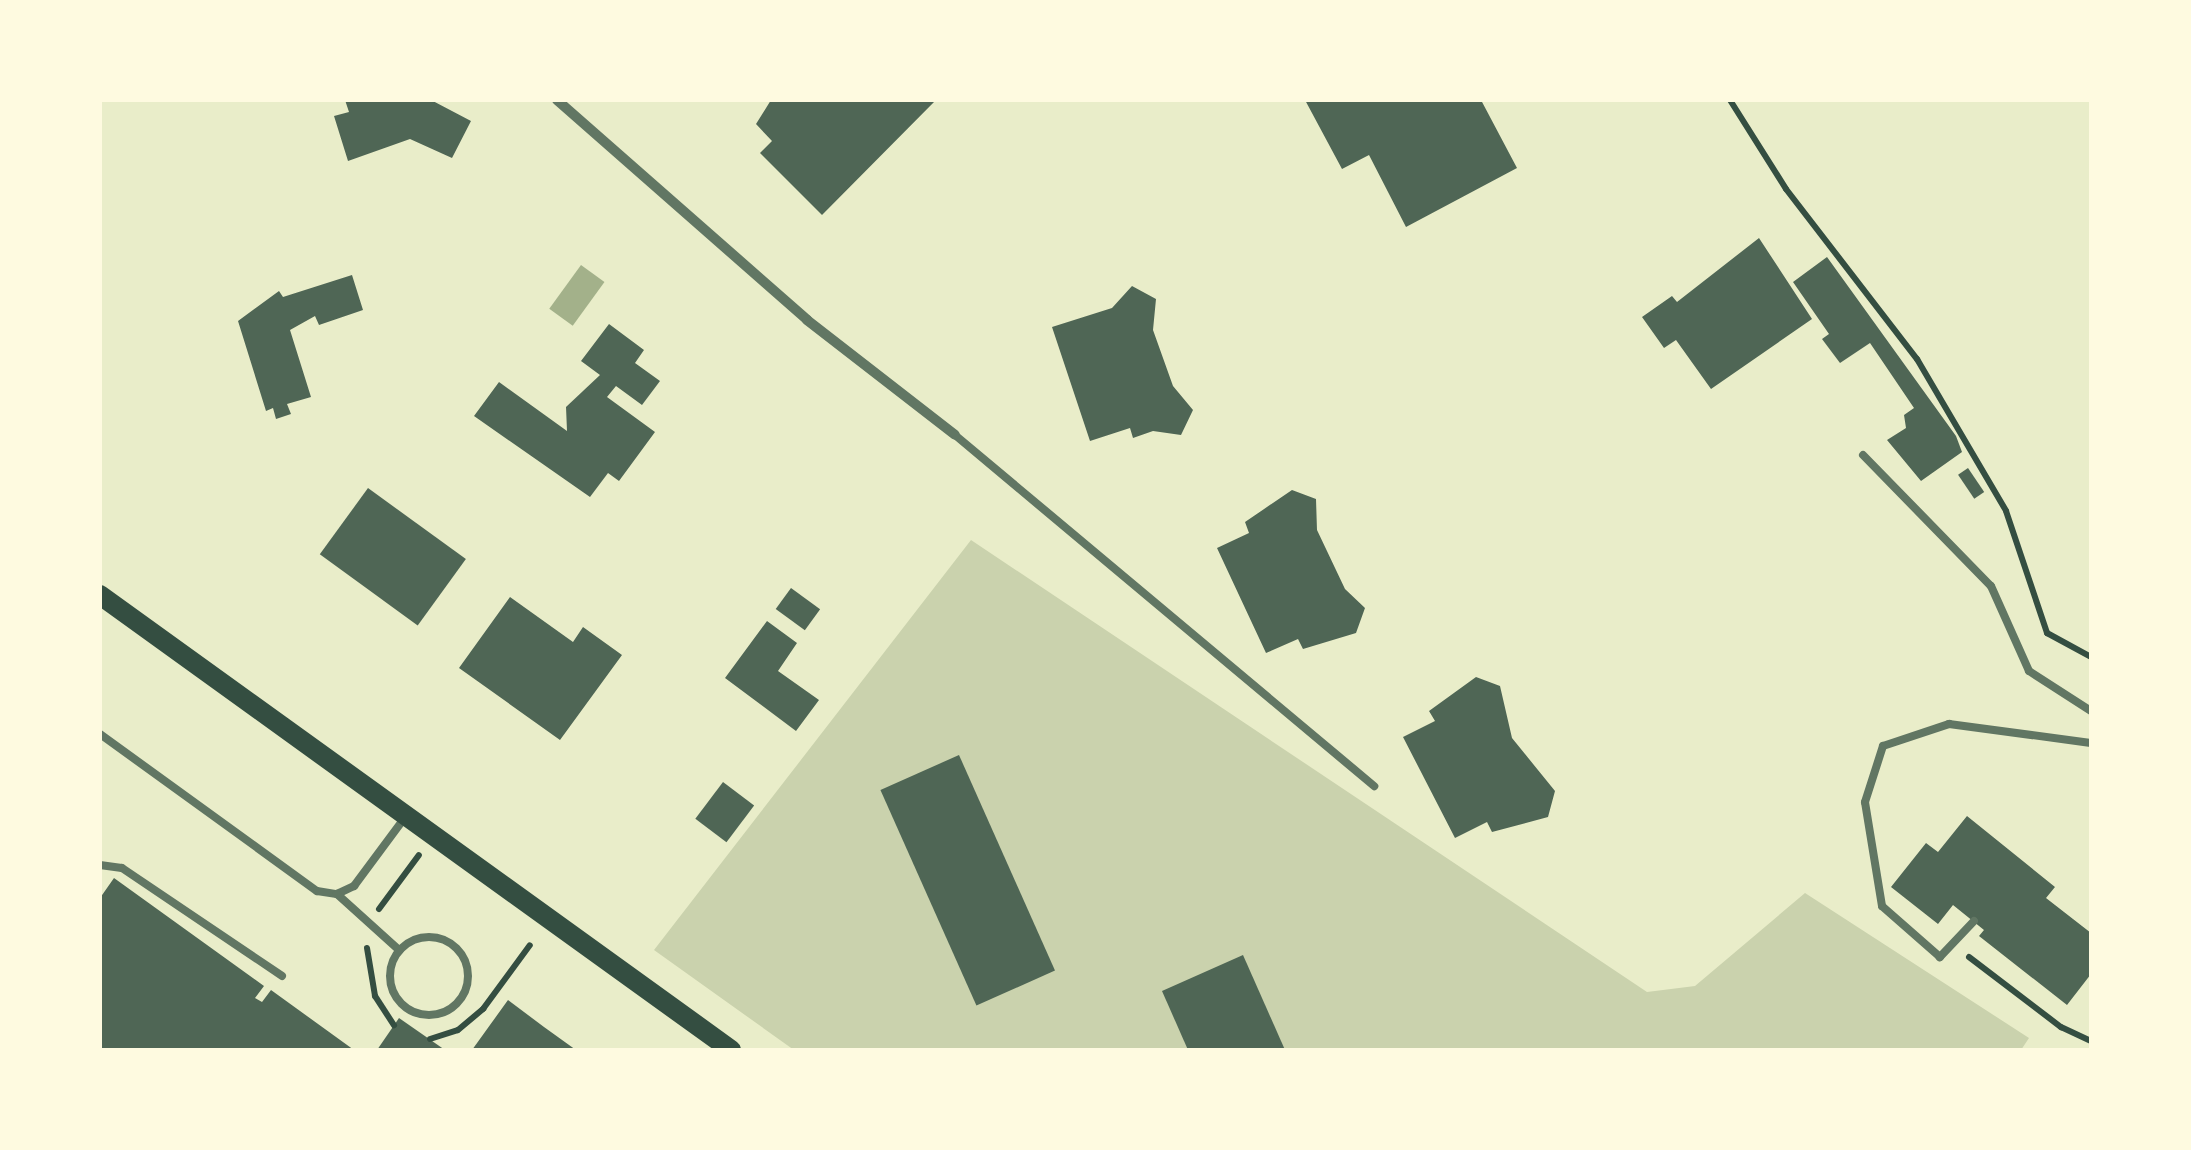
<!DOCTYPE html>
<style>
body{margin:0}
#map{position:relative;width:2191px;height:1150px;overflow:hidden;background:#e9edc9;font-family:Commissioner,sans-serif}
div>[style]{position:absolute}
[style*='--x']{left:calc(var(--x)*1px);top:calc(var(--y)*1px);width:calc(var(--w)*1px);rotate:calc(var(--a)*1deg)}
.green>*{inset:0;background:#cad2ad}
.water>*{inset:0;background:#a3b18a;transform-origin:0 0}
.building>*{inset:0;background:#4f6655;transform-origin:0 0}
.path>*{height:6px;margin:-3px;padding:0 3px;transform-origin:3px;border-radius:3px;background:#344e41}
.service>*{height:8px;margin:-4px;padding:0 4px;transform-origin:4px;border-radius:4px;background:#617663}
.service>.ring{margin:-4px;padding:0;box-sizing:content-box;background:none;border:8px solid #617663;border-radius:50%}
.minor>*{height:10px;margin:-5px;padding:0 5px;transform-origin:5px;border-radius:5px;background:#617663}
.secondary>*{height:20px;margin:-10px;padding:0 10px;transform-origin:10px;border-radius:10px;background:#344e41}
span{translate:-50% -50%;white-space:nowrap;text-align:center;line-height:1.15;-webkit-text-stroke:10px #fefae0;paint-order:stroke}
.frame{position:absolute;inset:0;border:102px solid #fefae0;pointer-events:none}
</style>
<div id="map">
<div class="green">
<i style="clip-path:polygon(971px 540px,1647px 992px,1695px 986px,1805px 893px,2029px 1038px,2021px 1050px,794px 1050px,654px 950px)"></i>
</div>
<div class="water">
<i style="left:581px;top:265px;width:29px;height:54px;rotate:36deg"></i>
</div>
<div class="building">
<i style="clip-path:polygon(345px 100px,431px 100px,471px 121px,452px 158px,410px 139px,348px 161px,334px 116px,349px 112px)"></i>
<i style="clip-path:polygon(771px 100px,936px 100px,822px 215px,760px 153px,772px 141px,756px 124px)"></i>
<i style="clip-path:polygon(1305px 100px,1481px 100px,1517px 168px,1406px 227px,1369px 155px,1342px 169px)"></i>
<i style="clip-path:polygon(1759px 238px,1812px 319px,1711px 389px,1676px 340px,1664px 348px,1642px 317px,1672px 296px,1677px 302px)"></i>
<i style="clip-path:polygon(1827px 257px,1956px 436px,1962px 452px,1921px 481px,1887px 440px,1906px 428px,1904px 415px,1914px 408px,1870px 343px,1840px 363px,1822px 339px,1829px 334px,1793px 282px)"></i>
<i style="clip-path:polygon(352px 275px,363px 310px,319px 325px,315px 316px,290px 330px,311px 397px,287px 404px,291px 414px,276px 419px,273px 408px,266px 411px,238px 321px,279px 291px,283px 297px)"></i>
<i style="clip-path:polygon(1132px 286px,1156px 299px,1153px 330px,1173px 386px,1193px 410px,1181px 435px,1153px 431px,1133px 438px,1130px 428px,1090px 441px,1052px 327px,1112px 308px)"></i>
<i style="clip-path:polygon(609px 324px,644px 350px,635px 363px,660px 381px,642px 405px,616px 386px,607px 397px,655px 432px,619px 481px,608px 473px,590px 497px,474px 416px,499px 382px,567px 431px,566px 407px,600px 375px,581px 361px)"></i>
<i style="left:1968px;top:468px;width:29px;height:12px;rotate:56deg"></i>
<i style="left:368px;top:488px;width:121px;height:82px;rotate:36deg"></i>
<i style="clip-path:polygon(1292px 490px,1316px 499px,1317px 530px,1345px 589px,1365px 608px,1356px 633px,1303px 649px,1298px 639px,1266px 653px,1217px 548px,1249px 533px,1245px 522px)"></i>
<i style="left:791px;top:588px;width:36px;height:26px;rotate:36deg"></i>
<i style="clip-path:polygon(510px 597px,573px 642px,583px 627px,622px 655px,560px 740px,459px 668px)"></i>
<i style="clip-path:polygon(767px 621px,797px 643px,778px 671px,819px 700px,796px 731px,725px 678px)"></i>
<i style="clip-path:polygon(1476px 677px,1500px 686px,1512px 738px,1555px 791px,1548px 817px,1492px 832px,1487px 822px,1455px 838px,1403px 737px,1435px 721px,1429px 711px)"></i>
<i style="left:959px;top:755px;width:236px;height:86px;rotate:66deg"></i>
<i style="left:723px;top:782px;width:39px;height:46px;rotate:37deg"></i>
<i style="clip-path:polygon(1967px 816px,2055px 887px,2046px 898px,2091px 933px,2091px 974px,2067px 1005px,1979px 936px,1984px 930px,1953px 905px,1938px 924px,1891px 887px,1926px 843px,1938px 852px)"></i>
<i style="clip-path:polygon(114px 878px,264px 986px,255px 998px,262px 1002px,271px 990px,354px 1050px,100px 1050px,100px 898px)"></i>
<i style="clip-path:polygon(1243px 955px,1285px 1050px,1188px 1050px,1162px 991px)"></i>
<i style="clip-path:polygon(508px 1000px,544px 1027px,576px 1050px,472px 1050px)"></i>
<i style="clip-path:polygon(399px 1018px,445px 1050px,377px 1050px)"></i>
</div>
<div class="path">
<i style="--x:1730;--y:100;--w:105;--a:57.8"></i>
<i style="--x:1786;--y:189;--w:215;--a:52.4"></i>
<i style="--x:1917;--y:359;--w:176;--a:59.6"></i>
<i style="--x:2006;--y:511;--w:129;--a:71.4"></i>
<i style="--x:2047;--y:633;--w:50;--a:28.6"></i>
<i style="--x:379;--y:909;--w:67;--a:-53.5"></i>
<i style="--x:367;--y:948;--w:49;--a:80.5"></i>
<i style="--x:375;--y:996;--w:35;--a:57"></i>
<i style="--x:1969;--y:957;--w:116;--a:37.3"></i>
<i style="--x:2061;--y:1027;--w:33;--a:25"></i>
<i style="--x:430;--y:1039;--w:29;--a:-18"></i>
<i style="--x:458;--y:1030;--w:33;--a:-40"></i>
<i style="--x:483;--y:1009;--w:79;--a:-53.7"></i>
</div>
<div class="service">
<i style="--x:955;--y:435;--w:547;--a:39.95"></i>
<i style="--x:1863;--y:455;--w:183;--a:45.7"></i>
<i style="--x:1991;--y:586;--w:93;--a:65.9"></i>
<i style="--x:2029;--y:671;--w:74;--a:32.8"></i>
<i style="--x:100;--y:734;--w:268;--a:35.9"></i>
<i style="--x:317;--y:891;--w:20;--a:9"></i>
<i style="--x:337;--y:894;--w:19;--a:-25"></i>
<i style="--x:354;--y:886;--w:87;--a:-53.4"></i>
<i style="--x:100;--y:865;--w:22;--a:8"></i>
<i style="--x:122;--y:868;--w:193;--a:34"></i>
<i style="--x:337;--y:894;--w:84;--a:42.1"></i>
<i style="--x:1974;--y:921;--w:50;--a:133.4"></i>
<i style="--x:1940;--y:957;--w:77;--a:-138.7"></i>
<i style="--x:1882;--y:906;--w:105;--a:-99.3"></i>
<i style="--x:1865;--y:802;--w:59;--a:-72.2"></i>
<i style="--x:1883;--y:746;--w:70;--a:-18.4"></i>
<i style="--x:1949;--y:724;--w:143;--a:7.6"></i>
<i class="ring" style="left:390px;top:937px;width:70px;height:70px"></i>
</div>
<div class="minor">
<i style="--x:557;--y:100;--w:333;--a:41.3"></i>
<i style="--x:807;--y:320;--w:187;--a:37.8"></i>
</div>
<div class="secondary">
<i style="--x:100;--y:595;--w:778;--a:35.79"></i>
</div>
<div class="frame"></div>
</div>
